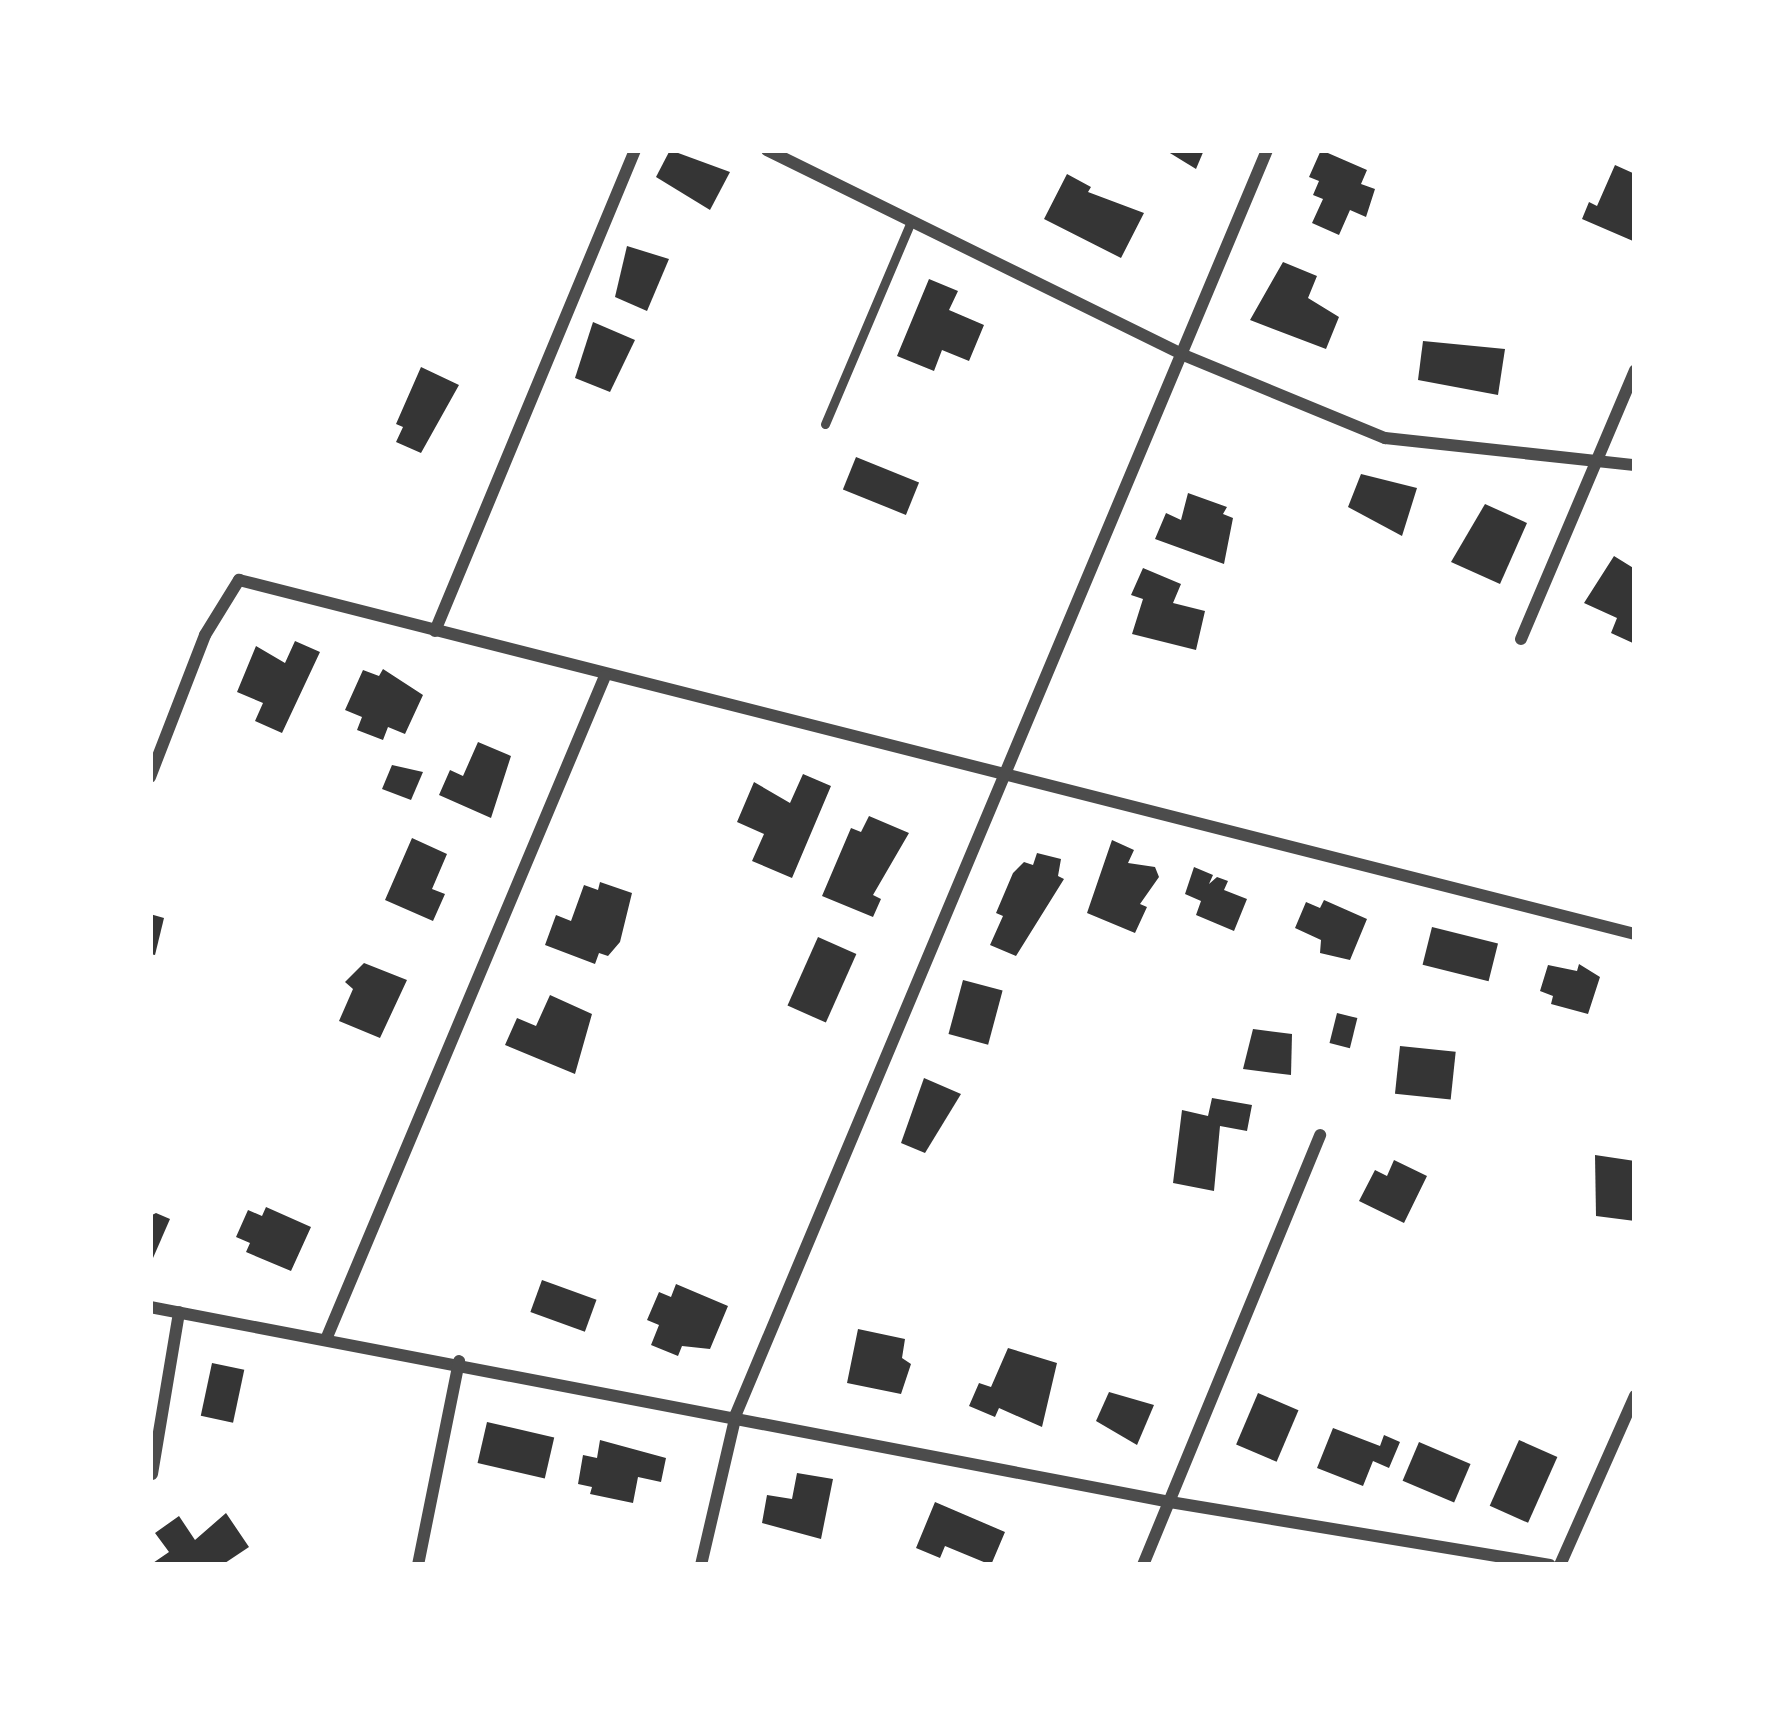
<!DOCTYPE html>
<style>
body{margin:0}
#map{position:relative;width:1785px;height:1715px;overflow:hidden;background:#fff;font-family:"Asap Condensed",sans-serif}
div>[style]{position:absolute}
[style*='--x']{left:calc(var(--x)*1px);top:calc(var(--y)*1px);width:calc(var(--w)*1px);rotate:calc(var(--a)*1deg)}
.building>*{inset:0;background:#353535;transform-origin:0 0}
.service>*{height:9px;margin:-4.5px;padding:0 4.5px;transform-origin:4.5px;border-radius:4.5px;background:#4c4c4c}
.minor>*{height:12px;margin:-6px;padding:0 6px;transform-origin:6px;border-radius:6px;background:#4c4c4c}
span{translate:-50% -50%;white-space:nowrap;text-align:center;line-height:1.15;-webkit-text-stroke:9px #fff;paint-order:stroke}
.frame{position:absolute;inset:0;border:153px solid #fff;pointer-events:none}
</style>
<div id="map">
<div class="building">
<i style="clip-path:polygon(670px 150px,730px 172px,710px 210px,656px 177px)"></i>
<i style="clip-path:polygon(1165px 150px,1204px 150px,1196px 169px)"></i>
<i style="clip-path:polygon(1321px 150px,1367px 170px,1361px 184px,1375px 189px,1366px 217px,1350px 210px,1339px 235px,1312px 223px,1323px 199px,1313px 195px,1319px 181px,1309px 177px)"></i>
<i style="clip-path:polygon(1615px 165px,1635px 174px,1633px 241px,1582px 219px,1589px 202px,1597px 206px)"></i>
<i style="clip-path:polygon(1067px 174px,1091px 187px,1088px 192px,1144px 213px,1121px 258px,1044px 219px)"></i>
<i style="clip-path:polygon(627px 246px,669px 259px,647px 311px,615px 297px)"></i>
<i style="clip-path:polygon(1283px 262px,1317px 276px,1308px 298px,1339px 317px,1326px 349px,1250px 320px)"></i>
<i style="clip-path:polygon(929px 279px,958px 291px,949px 310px,984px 325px,969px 361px,942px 350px,934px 371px,897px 356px)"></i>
<i style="clip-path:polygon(593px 322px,635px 340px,610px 392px,575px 378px)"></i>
<i style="clip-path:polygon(1423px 341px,1505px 349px,1498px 395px,1418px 380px)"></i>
<i style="clip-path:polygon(421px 367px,459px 385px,421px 453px,396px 442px,403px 427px,396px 424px)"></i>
<i style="left:856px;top:457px;width:68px;height:35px;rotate:22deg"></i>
<i style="clip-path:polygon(1361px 474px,1417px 488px,1402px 536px,1348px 507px)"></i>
<i style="clip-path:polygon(1188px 493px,1227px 507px,1223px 514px,1233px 518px,1224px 564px,1155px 539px,1166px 513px,1181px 520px)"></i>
<i style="clip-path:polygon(1485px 504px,1527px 523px,1500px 584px,1451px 562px)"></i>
<i style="clip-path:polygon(1614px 556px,1635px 569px,1635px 644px,1611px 633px,1617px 618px,1584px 603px)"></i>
<i style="clip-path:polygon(1143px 568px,1181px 584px,1173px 603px,1205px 611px,1196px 650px,1132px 634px,1143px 599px,1131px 595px)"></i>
<i style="clip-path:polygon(295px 641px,320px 652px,282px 733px,255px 721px,263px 703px,237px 692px,256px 646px,285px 663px)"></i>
<i style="clip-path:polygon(383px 669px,423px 695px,405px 734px,388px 727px,383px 740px,357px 730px,362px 717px,345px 710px,363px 670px,379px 676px)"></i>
<i style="clip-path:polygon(478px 742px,511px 756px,491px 818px,439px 795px,450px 770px,463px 776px)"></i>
<i style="clip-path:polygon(392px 765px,423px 772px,411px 800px,382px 789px)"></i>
<i style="clip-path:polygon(803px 774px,831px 786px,792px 878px,752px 861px,764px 834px,737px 822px,754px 782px,790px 803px)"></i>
<i style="clip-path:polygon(869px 816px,909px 833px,873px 895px,881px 899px,873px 917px,822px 896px,851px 828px,861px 832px)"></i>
<i style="clip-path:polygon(412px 838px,447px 854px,432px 889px,445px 894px,433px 921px,385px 900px)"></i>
<i style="clip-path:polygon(1112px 840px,1134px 850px,1128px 863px,1155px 867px,1159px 877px,1140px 904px,1147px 907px,1135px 933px,1087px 913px)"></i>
<i style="clip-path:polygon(1037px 853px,1061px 859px,1058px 876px,1064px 879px,1016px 956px,990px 945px,1003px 916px,996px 913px,1013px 873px,1024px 862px,1033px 865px)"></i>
<i style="clip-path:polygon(1194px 867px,1213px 875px,1209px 884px,1217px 877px,1228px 881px,1224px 890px,1247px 899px,1234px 931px,1196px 915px,1201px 901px,1185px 894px)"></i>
<i style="clip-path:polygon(600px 882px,632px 893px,620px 942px,608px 956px,599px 953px,595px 964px,545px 945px,556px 915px,571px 921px,584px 885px,598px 890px)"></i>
<i style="clip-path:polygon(1324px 900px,1367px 919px,1350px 960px,1320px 953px,1321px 940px,1295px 928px,1306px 902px,1320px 908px)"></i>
<i style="clip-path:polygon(150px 914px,164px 918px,155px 955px,150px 954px)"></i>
<i style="left:1432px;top:927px;width:68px;height:39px;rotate:14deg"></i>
<i style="left:818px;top:937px;width:42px;height:75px;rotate:24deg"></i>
<i style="clip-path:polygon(364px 963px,407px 980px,380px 1038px,339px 1021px,353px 989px,345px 982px)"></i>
<i style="clip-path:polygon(1579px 964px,1600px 977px,1588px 1014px,1551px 1004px,1553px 996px,1540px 991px,1548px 965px,1577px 971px)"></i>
<i style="left:963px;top:980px;width:41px;height:56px;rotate:15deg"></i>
<i style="clip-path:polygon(550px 995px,592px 1014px,575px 1074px,505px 1045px,517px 1018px,536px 1026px)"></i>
<i style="left:1337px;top:1013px;width:21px;height:31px;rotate:14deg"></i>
<i style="clip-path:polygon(1253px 1029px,1292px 1034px,1291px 1075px,1243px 1069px)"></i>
<i style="left:1400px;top:1046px;width:56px;height:48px;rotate:6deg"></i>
<i style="clip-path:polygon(924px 1078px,961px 1094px,925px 1153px,901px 1143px)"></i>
<i style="clip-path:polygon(1212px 1098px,1252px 1105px,1247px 1131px,1220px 1126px,1214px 1191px,1173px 1183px,1182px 1110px,1208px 1116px)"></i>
<i style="clip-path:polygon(1595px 1155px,1635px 1161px,1635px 1221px,1596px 1216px)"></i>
<i style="clip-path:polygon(1394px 1160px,1427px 1176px,1404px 1223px,1359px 1201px,1375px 1170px,1387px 1176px)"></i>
<i style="clip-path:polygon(266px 1207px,311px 1227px,291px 1271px,246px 1252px,250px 1243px,236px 1237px,248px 1210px,262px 1216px)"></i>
<i style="clip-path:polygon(156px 1213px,170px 1219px,153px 1258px,150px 1216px)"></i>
<i style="left:542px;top:1280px;width:58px;height:34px;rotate:20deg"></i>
<i style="clip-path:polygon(676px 1284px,728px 1306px,710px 1349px,682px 1346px,678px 1356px,651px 1345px,659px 1325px,647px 1320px,659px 1292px,671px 1297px)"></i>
<i style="clip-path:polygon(858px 1329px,905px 1339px,902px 1358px,911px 1364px,901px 1394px,847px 1383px)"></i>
<i style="clip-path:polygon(1008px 1348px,1057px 1363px,1042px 1427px,999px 1408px,995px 1417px,969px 1406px,979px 1383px,991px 1387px)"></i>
<i style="left:212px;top:1363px;width:33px;height:54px;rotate:12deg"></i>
<i style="clip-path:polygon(1109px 1392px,1154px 1405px,1137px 1445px,1096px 1421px)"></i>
<i style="left:1258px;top:1393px;width:44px;height:56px;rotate:23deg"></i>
<i style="left:487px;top:1422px;width:69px;height:42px;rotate:13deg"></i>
<i style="clip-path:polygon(1333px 1428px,1380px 1446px,1384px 1435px,1400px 1442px,1389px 1468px,1373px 1461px,1363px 1486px,1317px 1468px)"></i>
<i style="clip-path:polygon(600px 1440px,666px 1458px,661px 1482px,638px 1477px,633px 1503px,590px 1494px,592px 1487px,578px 1484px,583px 1455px,597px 1458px)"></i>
<i style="left:1519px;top:1440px;width:42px;height:72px;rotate:24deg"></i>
<i style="left:1419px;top:1442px;width:56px;height:42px;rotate:23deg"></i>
<i style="clip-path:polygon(797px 1473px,833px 1479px,821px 1539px,762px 1523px,767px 1495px,792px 1499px)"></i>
<i style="clip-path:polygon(935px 1502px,1005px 1532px,991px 1565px,945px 1546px,940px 1558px,916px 1548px)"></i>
<i style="clip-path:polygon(226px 1513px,249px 1547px,222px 1565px,150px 1565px,169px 1552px,155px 1533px,179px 1516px,195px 1540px)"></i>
</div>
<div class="service">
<i style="--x:825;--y:424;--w:220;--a:-67"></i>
</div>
<div class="minor">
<i style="--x:767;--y:150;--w:462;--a:26.2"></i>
<i style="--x:1181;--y:354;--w:221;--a:22.4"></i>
<i style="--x:1385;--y:438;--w:251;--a:6.2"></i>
<i style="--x:435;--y:631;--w:521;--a:-67.42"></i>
<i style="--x:1521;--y:639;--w:292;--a:-67"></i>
<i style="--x:150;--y:777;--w:152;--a:-68.8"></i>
<i style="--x:205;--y:635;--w:65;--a:-58.3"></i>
<i style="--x:239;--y:580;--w:1440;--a:14.23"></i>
<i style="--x:150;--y:1307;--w:1038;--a:10.82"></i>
<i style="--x:1170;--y:1502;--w:385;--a:9.4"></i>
<i style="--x:327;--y:1337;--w:717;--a:-67.19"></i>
<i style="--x:152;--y:1474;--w:164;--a:-80.5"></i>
<i style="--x:418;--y:1565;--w:208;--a:-78.6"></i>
<i style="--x:701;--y:1565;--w:155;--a:-76.9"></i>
<i style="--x:736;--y:1414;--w:1371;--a:-67.21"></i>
<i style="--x:1143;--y:1565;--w:465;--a:-67.6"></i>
<i style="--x:1560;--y:1565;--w:185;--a:-66.1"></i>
</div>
<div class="frame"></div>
</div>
